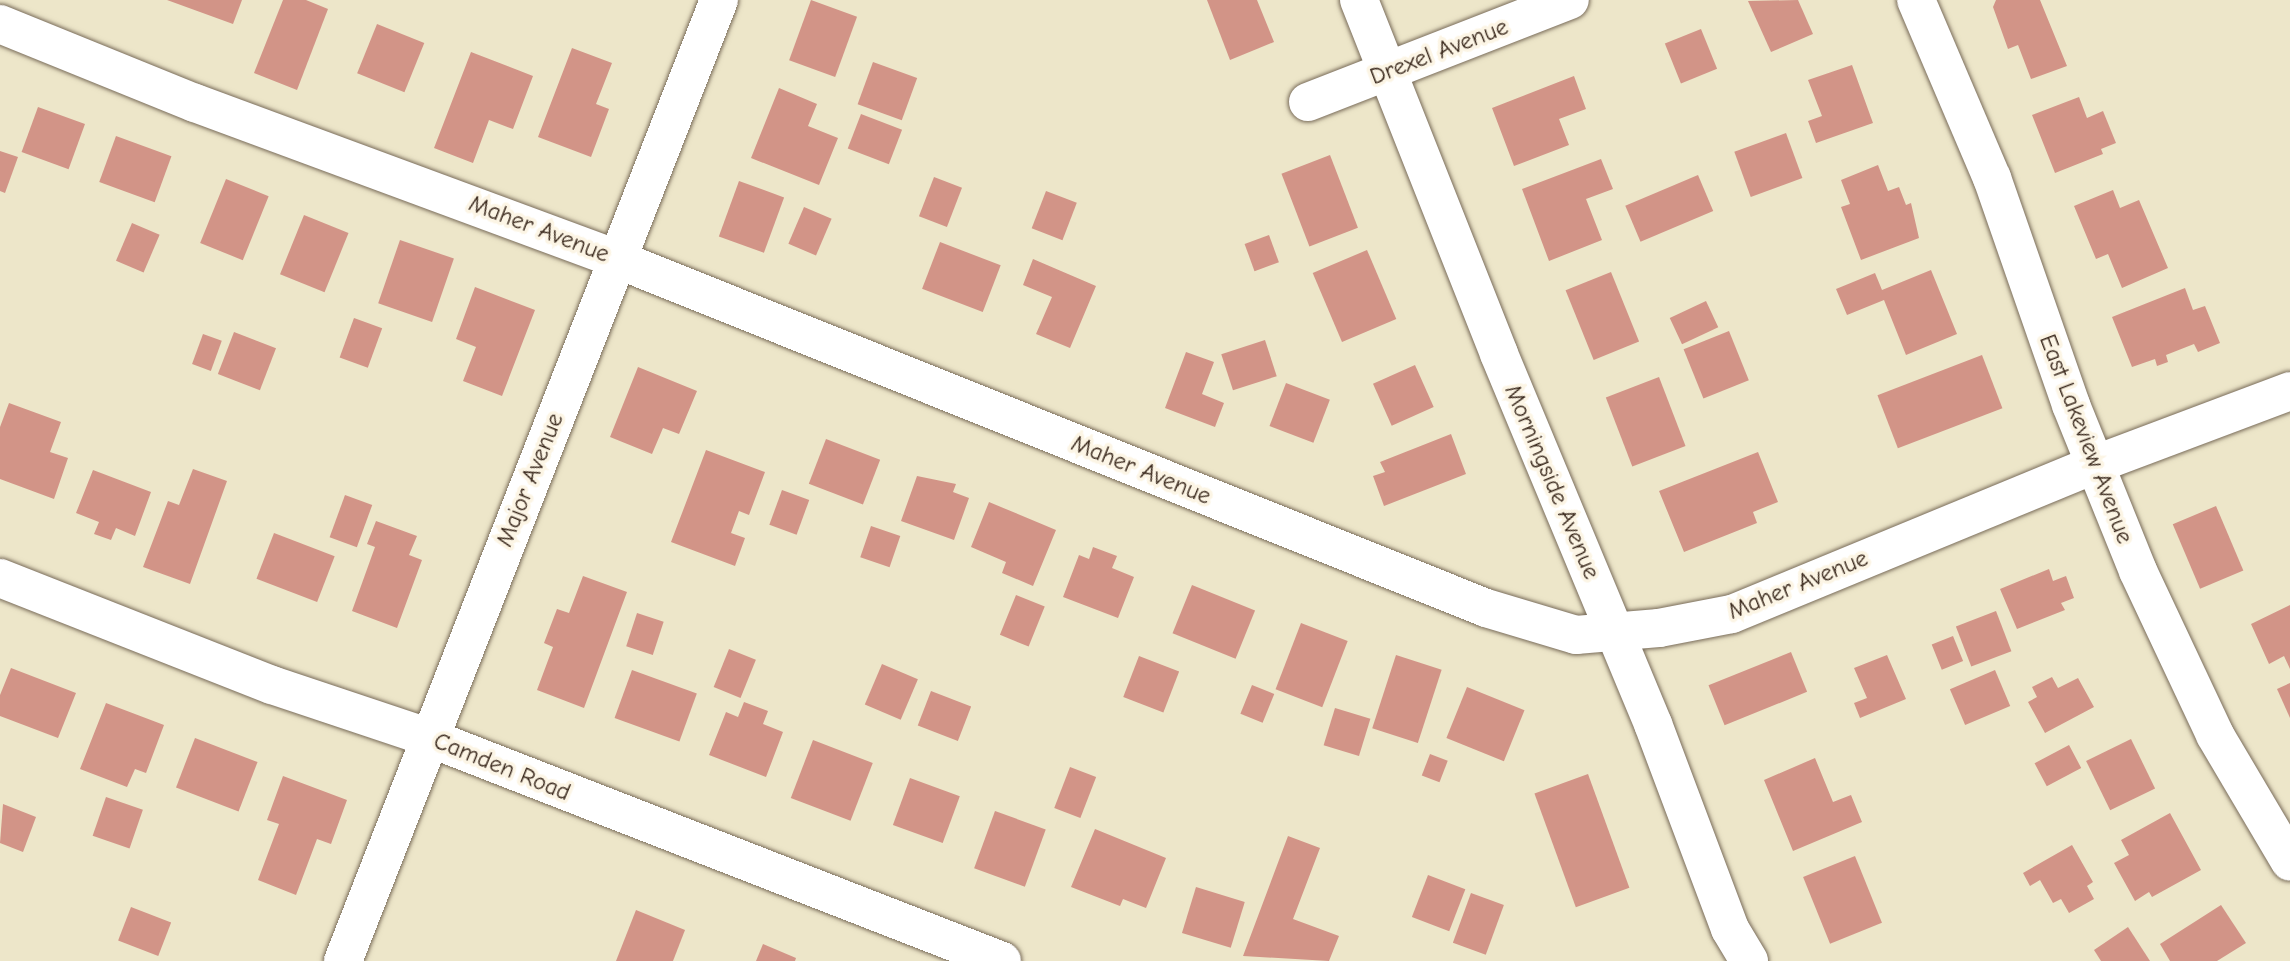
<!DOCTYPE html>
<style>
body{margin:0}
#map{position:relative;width:2290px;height:961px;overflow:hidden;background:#ede6c9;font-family:"Comic Neue",sans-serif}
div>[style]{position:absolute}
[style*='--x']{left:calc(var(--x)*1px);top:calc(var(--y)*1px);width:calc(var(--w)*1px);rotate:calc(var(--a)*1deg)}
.building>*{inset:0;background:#d29487;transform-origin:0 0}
.roads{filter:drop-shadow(0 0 2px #796c5a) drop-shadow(0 0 2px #796c5a)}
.minor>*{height:38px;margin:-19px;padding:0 19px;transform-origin:19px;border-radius:19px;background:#fff}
span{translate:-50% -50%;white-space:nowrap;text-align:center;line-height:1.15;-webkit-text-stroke:7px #fcf5e5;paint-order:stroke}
.street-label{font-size:24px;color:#3b2a1e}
</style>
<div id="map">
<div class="building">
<i style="clip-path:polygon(167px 0,242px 0,233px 24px)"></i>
<i style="clip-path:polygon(283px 0,306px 0,328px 9px,297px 90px,254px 73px)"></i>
<i style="left:811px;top:0;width:49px;height:64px;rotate:20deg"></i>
<i style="clip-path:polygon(1207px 0,1257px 0,1274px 42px,1230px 60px)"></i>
<i style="clip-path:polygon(1798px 0,1813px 34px,1771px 52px,1748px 1px)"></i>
<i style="clip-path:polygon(1996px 0,2040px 0,2067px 66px,2031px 79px,2018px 45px,2008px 49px,1993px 7px)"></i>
<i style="left:377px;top:24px;width:51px;height:53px;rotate:22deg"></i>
<i style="left:1701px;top:29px;width:43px;height:39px;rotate:68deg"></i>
<i style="clip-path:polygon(572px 48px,612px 63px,596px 104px,609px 109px,591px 157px,538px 137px)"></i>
<i style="clip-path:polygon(471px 52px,533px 76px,513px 129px,489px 120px,473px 163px,434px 148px)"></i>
<i style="left:873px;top:62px;width:47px;height:45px;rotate:20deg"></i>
<i style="clip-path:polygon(1852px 65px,1873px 123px,1816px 143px,1808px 121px,1822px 116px,1808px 80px)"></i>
<i style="clip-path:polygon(1574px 76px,1586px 109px,1559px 119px,1569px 145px,1514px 166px,1492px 108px)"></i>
<i style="clip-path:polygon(779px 88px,817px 104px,808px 126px,838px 138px,819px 185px,751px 158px)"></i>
<i style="clip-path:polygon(2079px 97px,2087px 118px,2103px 111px,2116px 143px,2101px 149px,2103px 154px,2055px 173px,2032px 115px)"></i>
<i style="left:38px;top:107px;width:50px;height:48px;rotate:20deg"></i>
<i style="left:861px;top:114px;width:44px;height:37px;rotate:21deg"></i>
<i style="left:1786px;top:133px;width:48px;height:55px;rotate:70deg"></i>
<i style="left:116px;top:136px;width:59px;height:49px;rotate:20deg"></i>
<i style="clip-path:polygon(0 151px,18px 157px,5px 193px,0 191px)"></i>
<i style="left:1330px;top:155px;width:78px;height:52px;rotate:69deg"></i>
<i style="clip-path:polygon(1601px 159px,1613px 189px,1586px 199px,1602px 240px,1549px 261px,1522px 189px)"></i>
<i style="clip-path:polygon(1878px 165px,1888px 191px,1899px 187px,1906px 205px,1911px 203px,1919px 238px,1861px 260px,1841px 207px,1850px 204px,1841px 180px)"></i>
<i style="left:1698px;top:175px;width:39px;height:79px;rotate:67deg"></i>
<i style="left:934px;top:177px;width:30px;height:42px;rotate:21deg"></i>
<i style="left:226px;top:179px;width:46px;height:69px;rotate:22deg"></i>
<i style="left:739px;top:181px;width:48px;height:59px;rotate:20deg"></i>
<i style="clip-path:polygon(2113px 190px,2120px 208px,2139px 200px,2168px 268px,2122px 288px,2108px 254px,2096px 259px,2074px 206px)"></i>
<i style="left:1046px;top:191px;width:33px;height:40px;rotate:21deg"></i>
<i style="left:804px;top:207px;width:30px;height:40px;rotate:23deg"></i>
<i style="left:304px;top:215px;width:48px;height:64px;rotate:22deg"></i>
<i style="left:132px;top:223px;width:30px;height:41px;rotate:23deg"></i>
<i style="left:1269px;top:235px;width:29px;height:26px;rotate:70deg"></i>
<i style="left:400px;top:240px;width:57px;height:67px;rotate:19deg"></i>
<i style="left:940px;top:242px;width:65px;height:50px;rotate:21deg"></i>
<i style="left:1367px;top:250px;width:75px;height:59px;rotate:67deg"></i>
<i style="clip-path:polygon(1033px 259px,1096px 286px,1070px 348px,1036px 334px,1052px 297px,1023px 285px)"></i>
<i style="clip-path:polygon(1931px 270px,1957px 334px,1906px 355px,1884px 300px,1847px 315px,1836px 289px,1875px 273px,1882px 290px)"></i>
<i style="left:1611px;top:272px;width:75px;height:49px;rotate:68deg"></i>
<i style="clip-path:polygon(475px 287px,535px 310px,502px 396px,463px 381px,476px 347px,456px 339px)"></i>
<i style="clip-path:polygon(2185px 288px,2193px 310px,2205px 306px,2220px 343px,2198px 352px,2194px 344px,2166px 355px,2168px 362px,2157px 366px,2155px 359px,2132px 367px,2112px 317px)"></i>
<i style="left:1706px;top:301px;width:29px;height:40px;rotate:65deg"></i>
<i style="left:354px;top:318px;width:30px;height:42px;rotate:20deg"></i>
<i style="left:1729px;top:331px;width:53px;height:49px;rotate:68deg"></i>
<i style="left:234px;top:332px;width:45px;height:45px;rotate:21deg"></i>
<i style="left:203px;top:334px;width:20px;height:32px;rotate:20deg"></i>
<i style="left:1265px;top:340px;width:38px;height:46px;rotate:72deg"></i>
<i style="clip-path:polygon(1186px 352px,1214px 362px,1202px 394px,1224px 403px,1215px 427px,1165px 408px)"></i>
<i style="left:1982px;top:355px;width:57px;height:112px;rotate:69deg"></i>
<i style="left:1415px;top:365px;width:46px;height:46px;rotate:66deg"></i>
<i style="clip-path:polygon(638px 367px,697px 391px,679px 434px,663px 428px,652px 454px,610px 437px)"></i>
<i style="left:1659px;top:377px;width:74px;height:57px;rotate:69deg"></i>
<i style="left:1286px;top:383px;width:47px;height:46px;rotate:21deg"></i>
<i style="clip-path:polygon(9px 403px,61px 422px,50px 452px,68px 458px,54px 499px,0 479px,0 427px)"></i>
<i style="clip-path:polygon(1451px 434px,1466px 474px,1384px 506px,1373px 476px,1385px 472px,1380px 462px)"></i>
<i style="left:826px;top:439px;width:58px;height:48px;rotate:21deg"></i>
<i style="clip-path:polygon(706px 450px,765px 472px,749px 515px,739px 511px,731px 533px,745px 538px,735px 566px,671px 542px)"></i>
<i style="clip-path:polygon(1758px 452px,1778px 502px,1753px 512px,1757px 523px,1684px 552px,1659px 491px)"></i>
<i style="clip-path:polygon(193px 469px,227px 481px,190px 584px,143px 567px,168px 501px,179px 505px)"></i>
<i style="clip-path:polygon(93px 470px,151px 492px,135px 536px,116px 528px,111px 540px,94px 534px,99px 522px,76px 513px)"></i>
<i style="clip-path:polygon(917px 476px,956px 484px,953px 492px,969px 498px,954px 540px,901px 521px)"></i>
<i style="left:782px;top:490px;width:29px;height:37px;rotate:20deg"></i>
<i style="left:345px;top:495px;width:29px;height:45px;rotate:20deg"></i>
<i style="clip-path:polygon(989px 502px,1056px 530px,1033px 586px,1002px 573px,1006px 562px,971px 547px)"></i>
<i style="left:2216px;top:506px;width:70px;height:47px;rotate:67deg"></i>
<i style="clip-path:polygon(376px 521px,417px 536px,409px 555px,422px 560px,397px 628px,352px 611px,375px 547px,367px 544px)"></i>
<i style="left:871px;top:526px;width:31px;height:33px;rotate:19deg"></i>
<i style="left:274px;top:533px;width:65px;height:49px;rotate:21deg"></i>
<i style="clip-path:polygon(1093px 547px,1117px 556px,1112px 568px,1134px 577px,1118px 618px,1063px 597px,1079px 555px,1089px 559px)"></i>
<i style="clip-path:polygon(2049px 569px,2053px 581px,2066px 576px,2074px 598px,2061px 603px,2065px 610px,2017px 629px,2000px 589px)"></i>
<i style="clip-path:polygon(583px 576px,627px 592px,584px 708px,537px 690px,553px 647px,544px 643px,557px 609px,569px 613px)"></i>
<i style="left:1192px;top:585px;width:68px;height:52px;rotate:22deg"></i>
<i style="left:1016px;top:595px;width:31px;height:43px;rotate:22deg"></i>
<i style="clip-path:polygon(2290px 605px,2290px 669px,2284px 656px,2269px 664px,2251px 624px)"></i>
<i style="left:1996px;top:611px;width:43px;height:43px;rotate:69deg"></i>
<i style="left:637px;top:613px;width:28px;height:35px;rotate:18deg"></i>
<i style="left:1301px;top:623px;width:50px;height:71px;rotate:21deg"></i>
<i style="left:1953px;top:636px;width:27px;height:23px;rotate:68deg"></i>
<i style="left:729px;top:649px;width:29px;height:41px;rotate:22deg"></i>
<i style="left:1791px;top:652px;width:43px;height:89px;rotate:68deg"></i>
<i style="left:1396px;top:655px;width:48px;height:77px;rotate:18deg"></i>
<i style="clip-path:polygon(1887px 655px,1906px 699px,1860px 718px,1854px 703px,1867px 698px,1854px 668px)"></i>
<i style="left:1139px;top:656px;width:43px;height:44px;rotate:21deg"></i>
<i style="left:882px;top:664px;width:39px;height:44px;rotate:23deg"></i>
<i style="clip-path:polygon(11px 668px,76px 693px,58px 738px,0 716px,0 695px)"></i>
<i style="left:632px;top:670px;width:69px;height:51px;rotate:20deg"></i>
<i style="left:1995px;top:670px;width:39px;height:49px;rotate:67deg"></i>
<i style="clip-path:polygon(2052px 677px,2058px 688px,2078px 678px,2094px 707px,2045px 733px,2028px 702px,2037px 697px,2032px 687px)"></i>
<i style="clip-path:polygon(2290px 683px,2290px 718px,2277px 689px)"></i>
<i style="left:1252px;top:685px;width:24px;height:31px;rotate:22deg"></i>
<i style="left:1467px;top:687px;width:62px;height:55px;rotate:22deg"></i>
<i style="left:931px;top:691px;width:43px;height:37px;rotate:21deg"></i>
<i style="clip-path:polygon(744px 702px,768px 711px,763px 724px,783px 732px,766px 777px,709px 755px,726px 712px,738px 717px)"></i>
<i style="clip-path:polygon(106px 703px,164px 725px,146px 773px,135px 769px,127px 787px,80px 769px)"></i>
<i style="left:1335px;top:708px;width:37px;height:39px;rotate:17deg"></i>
<i style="left:195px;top:738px;width:67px;height:53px;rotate:21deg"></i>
<i style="left:2131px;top:739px;width:55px;height:50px;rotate:64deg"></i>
<i style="left:813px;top:740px;width:64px;height:62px;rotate:21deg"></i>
<i style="left:2069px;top:745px;width:26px;height:39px;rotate:62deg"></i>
<i style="left:1430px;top:754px;width:19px;height:23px;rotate:21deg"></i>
<i style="clip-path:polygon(1815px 758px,1833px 802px,1851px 795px,1862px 822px,1793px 851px,1764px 780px)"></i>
<i style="left:1070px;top:767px;width:28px;height:44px;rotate:21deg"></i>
<i style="left:1588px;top:774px;width:121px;height:57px;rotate:70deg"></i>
<i style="clip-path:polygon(283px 776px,347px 800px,331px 844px,317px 839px,296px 895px,258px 880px,279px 824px,267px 820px)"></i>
<i style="left:910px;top:778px;width:53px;height:50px;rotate:20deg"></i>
<i style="left:106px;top:797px;width:39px;height:41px;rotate:19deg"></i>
<i style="clip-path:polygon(3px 804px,36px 817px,23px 852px,0 843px)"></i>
<i style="left:995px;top:811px;width:54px;height:61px;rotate:20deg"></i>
<i style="clip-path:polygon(2170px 813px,2201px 870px,2152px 897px,2149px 892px,2135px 901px,2114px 863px,2129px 855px,2121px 840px)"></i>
<i style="clip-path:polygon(1095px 829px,1166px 858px,1146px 908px,1123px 899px,1120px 906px,1071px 887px)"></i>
<i style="clip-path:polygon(1288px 836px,1320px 848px,1293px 919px,1339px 936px,1329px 961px,1243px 956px)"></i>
<i style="clip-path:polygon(2072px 845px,2093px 882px,2087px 886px,2094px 899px,2069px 913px,2061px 899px,2053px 903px,2040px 880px,2030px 886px,2023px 873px)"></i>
<i style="left:1855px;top:856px;width:72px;height:56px;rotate:68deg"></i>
<i style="left:1428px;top:875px;width:40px;height:45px;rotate:21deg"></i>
<i style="left:1196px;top:887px;width:51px;height:48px;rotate:17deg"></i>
<i style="left:1471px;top:893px;width:35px;height:53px;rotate:20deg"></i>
<i style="clip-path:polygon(2221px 905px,2246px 943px,2217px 961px,2170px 961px,2160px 944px)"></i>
<i style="left:131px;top:907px;width:43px;height:36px;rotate:21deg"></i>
<i style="clip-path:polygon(636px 910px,685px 930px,673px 961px,616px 961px)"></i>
<i style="clip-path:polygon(2128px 927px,2150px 961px,2101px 961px,2094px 950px)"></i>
<i style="clip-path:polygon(763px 944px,796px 958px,795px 961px,756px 961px)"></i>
</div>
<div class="roads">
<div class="minor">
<i style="--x:1359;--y:0;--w:381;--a:68.4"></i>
<i style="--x:1499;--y:354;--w:401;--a:67.4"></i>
<i style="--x:1653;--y:724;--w:219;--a:69.4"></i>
<i style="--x:1730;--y:929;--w:37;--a:59"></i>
<i style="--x:1916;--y:0;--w:194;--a:66.9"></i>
<i style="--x:1992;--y:178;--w:240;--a:70.8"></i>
<i style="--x:2071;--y:405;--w:179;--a:68"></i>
<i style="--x:2138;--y:571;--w:181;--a:64.8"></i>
<i style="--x:2215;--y:735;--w:147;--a:59.4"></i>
<i style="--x:0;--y:24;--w:210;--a:22.1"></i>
<i style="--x:195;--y:103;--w:447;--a:20.3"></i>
<i style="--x:614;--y:258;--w:940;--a:21.87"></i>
<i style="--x:1486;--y:608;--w:94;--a:16.7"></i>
<i style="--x:1576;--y:635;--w:83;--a:-4.8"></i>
<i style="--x:1659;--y:628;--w:74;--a:-10.9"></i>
<i style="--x:1732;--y:614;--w:394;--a:-22.4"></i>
<i style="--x:2096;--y:464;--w:207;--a:-20.6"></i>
<i style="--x:1308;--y:102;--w:281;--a:-21.3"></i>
<i style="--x:0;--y:578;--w:292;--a:21.5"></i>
<i style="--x:272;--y:685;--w:163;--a:18.5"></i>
<i style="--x:427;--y:737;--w:617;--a:21.28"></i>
<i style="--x:343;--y:961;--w:1032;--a:-68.63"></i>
</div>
</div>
<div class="street-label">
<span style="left:1439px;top:52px;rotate:-21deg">Drexel Avenue</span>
<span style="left:539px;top:229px;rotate:21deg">Maher Avenue</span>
<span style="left:2086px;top:439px;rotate:69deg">East Lakeview Avenue</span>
<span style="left:1141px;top:470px;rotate:22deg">Maher Avenue</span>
<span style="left:530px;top:480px;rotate:-68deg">Major Avenue</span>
<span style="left:1552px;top:482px;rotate:67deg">Morningside Avenue</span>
<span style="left:1798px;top:585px;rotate:-22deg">Maher Avenue</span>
<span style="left:502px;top:767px;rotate:22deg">Camden Road</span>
</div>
</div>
